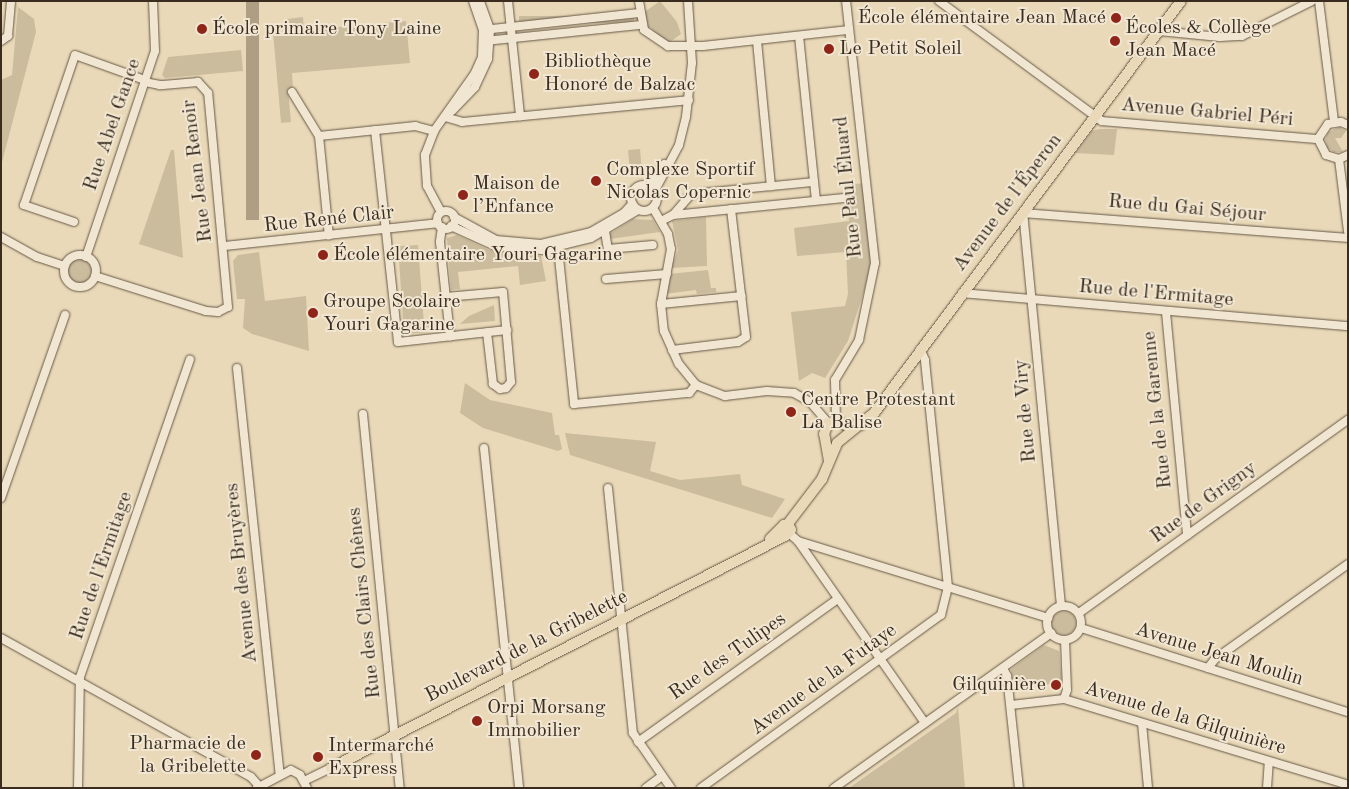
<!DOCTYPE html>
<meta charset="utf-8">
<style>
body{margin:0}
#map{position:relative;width:1349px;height:789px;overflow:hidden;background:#e9d9b8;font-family:"Old Standard TT",serif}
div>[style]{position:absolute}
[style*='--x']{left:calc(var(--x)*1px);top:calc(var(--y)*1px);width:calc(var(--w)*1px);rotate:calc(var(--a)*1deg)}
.green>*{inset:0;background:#cbbc9e;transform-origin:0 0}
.round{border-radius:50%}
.water>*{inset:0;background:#ae9f84;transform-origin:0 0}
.roads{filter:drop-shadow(0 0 1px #665846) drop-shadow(0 0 1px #665846)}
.minor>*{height:8px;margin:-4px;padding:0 4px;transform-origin:4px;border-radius:4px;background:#f1e6d1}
.minor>.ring{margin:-4px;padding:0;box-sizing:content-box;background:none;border:8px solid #f1e6d1;border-radius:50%}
.major>*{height:10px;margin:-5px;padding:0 5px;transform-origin:5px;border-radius:5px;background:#e9d9b8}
.dots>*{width:14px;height:14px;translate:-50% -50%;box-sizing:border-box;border:2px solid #f1e6d1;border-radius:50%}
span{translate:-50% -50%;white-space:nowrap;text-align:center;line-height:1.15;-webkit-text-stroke:4px #f1e6d1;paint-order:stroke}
.poi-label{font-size:20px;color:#3a2d20}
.right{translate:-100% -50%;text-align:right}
.left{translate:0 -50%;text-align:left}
.street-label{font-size:20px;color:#3a2d20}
.frame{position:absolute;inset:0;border:2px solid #3a2d20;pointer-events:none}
</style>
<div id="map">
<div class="green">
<i style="clip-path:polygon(660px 1px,677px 22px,681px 34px,670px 42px,662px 40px,650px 27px,647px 28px,643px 13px)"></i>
<i style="clip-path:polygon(18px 7px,34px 19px,36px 32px,1px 166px,1px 80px,12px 75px)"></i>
<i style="left:634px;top:16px;width:7px;height:115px;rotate:90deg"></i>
<i style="clip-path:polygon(303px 17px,304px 30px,406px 21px,410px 63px,292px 73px,293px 89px,288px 90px,291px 122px,281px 123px,273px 32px,287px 31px,287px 19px)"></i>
<i style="clip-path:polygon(241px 50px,243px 71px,165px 78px,162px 75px,168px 57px)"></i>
<i style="clip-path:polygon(1339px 127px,1346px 131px,1341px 138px,1335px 138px,1343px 152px,1334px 152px,1327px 148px,1325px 140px,1328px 132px)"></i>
<i style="clip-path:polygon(1099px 129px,1117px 129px,1114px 155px,1075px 153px,1092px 131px)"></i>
<i style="left:640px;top:149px;width:22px;height:12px;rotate:85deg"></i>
<i style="clip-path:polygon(171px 150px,174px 150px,183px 258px,139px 244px)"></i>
<i style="clip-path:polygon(864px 183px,873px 263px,848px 341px,825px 378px,812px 373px,799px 381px,791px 312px,845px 306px,848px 294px,846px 252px,797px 256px,794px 228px,849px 221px,845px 185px)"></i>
<i style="clip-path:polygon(706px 217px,707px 266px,671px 268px,678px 250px,672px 221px)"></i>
<i style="clip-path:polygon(633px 219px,653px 220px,660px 232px,610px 239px,608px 235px)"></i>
<i style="clip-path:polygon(457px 235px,491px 251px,541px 256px,546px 281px,520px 285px,518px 266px,458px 272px,460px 289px,451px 290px,447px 238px)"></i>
<i style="clip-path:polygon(418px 245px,424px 324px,442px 322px,443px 331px,404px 334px,398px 246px)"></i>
<i style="clip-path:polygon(259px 252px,265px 301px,306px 296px,309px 351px,252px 334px,243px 328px,245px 299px,237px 299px,233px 261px,238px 255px)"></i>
<i class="round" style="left:67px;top:259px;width:24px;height:24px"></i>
<i style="clip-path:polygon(708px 270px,711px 288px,716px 288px,716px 292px,697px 294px,696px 290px,665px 294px,669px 274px)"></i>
<i style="clip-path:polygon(494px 305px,495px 321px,460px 324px,469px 316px)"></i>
<i style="clip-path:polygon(465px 383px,490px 400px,552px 413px,555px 435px,559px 435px,562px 449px,558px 451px,483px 428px,460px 413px)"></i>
<i style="clip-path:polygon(565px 433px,656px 442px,650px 471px,680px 480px,740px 474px,742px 485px,785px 499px,772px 518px,570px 455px)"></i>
<i class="round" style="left:1052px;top:611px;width:24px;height:24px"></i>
<i style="clip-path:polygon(1044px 645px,1059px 651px,1062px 683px,1013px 688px,1011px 669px)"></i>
<i style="clip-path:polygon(958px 707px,965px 788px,849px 788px,956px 713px)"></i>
</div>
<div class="water">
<i style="left:246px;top:1px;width:13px;height:219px"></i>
</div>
<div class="roads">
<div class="minor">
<i style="--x:508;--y:1;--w:116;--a:84"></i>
<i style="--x:639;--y:1;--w:29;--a:80"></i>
<i style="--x:644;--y:30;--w:29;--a:34"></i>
<i style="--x:668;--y:46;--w:35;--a:0"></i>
<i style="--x:703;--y:46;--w:147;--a:-6.3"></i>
<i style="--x:939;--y:1;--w:202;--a:36.4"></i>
<i style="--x:1102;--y:121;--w:217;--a:4.8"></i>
<i style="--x:1319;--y:1;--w:122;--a:82.9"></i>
<i style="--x:483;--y:30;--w:157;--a:-6.2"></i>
<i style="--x:1159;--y:31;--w:61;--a:5.6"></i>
<i style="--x:1220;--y:37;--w:22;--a:-3"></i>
<i style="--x:1242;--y:36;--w:78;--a:-26.6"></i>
<i style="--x:799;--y:36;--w:165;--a:84.1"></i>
<i style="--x:1;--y:41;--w:9;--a:-36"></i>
<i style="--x:8;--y:36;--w:35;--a:-85"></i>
<i style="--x:485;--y:41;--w:157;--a:-5.9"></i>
<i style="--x:757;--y:41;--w:146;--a:84.5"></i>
<i style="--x:292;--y:92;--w:52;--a:58.5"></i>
<i style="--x:319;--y:136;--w:100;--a:84.3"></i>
<i style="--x:452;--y:111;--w:33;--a:-46"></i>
<i style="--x:475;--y:87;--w:31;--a:-65"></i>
<i style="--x:488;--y:59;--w:30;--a:-86"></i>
<i style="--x:490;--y:29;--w:30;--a:-110"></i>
<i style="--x:445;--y:117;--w:18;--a:16"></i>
<i style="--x:462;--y:122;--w:228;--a:-5.5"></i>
<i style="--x:1348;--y:125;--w:8;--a:-157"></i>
<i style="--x:1341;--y:122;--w:13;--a:171"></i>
<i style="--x:1328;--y:124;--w:18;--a:124"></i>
<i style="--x:1318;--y:139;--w:18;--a:63"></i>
<i style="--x:1326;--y:155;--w:14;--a:17"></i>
<i style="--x:1339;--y:159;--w:10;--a:-24"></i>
<i style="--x:375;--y:130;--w:213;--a:83.8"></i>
<i style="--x:398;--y:342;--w:110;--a:-6.3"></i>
<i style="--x:319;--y:136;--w:97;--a:-5.9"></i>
<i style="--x:415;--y:126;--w:20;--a:15"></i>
<i style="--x:1339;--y:159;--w:73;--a:82.9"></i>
<i class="ring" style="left:631px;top:185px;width:18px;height:18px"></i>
<i style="--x:649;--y:185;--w:26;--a:-54"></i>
<i style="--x:655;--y:190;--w:51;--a:-61.9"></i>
<i style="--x:679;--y:145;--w:29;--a:-76"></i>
<i style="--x:686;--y:117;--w:54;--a:-83.7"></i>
<i style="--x:692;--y:63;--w:62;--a:-93.7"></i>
<i style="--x:653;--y:208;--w:30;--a:60"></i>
<i style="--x:668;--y:234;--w:15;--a:79"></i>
<i style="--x:671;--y:249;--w:56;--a:100.3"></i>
<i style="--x:661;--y:304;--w:27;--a:84"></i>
<i style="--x:664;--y:331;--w:36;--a:66"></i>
<i style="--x:679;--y:364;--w:27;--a:51"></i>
<i style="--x:696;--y:385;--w:31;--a:21"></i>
<i style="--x:725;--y:396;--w:42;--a:-6.8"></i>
<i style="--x:767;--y:391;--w:27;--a:4"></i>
<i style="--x:794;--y:393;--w:18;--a:29"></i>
<i style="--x:810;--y:402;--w:28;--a:49"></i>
<i class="ring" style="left:437px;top:211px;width:10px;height:10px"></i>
<i style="--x:441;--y:212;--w:30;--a:-118"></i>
<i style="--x:427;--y:186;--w:31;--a:-94"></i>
<i style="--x:425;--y:155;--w:26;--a:-69"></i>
<i style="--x:434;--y:131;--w:71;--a:-54.7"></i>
<i style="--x:475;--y:73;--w:17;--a:-66"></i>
<i style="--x:482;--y:57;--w:27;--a:-88"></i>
<i style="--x:483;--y:30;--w:31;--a:-109"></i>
<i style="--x:673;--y:215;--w:28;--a:-49"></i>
<i style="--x:691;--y:194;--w:123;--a:-5.6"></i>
<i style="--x:454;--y:217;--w:48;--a:28.7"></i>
<i style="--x:496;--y:240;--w:45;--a:5.1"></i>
<i style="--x:541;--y:244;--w:51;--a:-13.5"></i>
<i style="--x:591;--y:232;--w:38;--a:-30"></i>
<i style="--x:624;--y:213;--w:12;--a:-48"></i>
<i style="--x:661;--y:221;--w:13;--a:-27"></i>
<i style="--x:673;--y:215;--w:172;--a:-5.7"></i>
<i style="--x:74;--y:222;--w:53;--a:-161.2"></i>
<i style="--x:24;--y:205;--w:158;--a:-71.2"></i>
<i style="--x:75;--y:55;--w:74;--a:19.7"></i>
<i style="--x:451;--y:226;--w:48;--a:24.4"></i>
<i style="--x:495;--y:246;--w:47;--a:4.9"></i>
<i style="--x:542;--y:250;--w:50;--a:-13.8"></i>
<i style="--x:591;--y:238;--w:55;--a:-30.8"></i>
<i style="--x:442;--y:227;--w:15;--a:98"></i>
<i style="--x:440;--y:242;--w:95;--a:83.9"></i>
<i style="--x:605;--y:231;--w:18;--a:81"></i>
<i style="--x:608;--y:249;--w:45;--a:-5.1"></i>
<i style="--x:1;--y:237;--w:41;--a:29.1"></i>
<i style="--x:37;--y:257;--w:29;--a:18"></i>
<i style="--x:224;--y:246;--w:215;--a:-6.1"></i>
<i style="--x:558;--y:248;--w:157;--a:84.1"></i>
<i style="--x:574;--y:404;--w:116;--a:-5.5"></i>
<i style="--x:689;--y:393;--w:11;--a:-49"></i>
<i class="ring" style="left:64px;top:255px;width:24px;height:24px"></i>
<i style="--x:86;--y:257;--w:217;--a:-71.5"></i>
<i style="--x:155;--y:51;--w:50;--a:-92.3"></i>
<i style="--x:95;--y:276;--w:116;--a:17.5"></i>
<i style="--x:206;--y:311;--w:12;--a:5"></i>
<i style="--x:218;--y:312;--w:11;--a:-27"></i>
<i style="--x:228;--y:307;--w:215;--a:-95.3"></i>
<i style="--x:208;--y:93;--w:15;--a:-132"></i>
<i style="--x:198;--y:82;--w:38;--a:175"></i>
<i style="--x:160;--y:85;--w:15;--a:-169"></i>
<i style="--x:606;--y:279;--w:61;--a:-4.7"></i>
<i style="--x:962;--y:293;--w:387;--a:4.9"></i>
<i style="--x:446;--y:297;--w:57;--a:-5"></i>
<i style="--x:503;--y:292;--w:90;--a:84.9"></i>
<i style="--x:511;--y:382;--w:8;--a:130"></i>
<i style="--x:506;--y:388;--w:6;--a:171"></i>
<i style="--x:500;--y:389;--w:9;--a:-144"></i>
<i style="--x:493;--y:384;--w:52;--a:-96.6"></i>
<i style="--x:661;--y:304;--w:81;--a:-5.6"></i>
<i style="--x:1166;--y:312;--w:224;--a:84.6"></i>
<i style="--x:672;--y:350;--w:66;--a:-6.9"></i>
<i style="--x:738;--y:342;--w:9;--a:-32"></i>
<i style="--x:746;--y:337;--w:129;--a:-96.7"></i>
<i style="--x:237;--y:368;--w:408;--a:84"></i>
<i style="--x:363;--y:414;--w:376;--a:84.4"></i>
<i style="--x:836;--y:421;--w:41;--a:-91.4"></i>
<i style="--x:835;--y:380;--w:47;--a:-59"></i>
<i style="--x:859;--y:340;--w:79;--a:-78.3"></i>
<i style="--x:875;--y:263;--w:264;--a:-96.3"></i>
<i style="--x:484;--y:448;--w:342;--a:84.1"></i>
<i style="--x:608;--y:488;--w:246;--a:84.2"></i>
<i style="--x:633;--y:733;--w:67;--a:55.4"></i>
<i style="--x:1;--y:498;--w:194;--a:-70.7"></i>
<i style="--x:790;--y:534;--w:11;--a:41"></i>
<i style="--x:798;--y:541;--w:262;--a:17.1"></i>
<i style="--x:798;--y:541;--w:222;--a:55.1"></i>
<i class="ring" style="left:1047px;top:606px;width:26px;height:26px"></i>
<i style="--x:1061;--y:606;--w:395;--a:-95.5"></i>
<i style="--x:1023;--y:213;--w:326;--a:4.4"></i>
<i style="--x:1079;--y:613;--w:331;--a:-35.7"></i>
<i style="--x:1081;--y:628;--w:280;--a:17.5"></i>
<i style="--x:1;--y:638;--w:286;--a:29.1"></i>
<i style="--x:251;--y:777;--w:12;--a:48"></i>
<i style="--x:1003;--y:668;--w:9;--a:63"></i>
<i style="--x:1007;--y:676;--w:113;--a:83.9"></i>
<i style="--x:1208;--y:668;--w:11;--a:-52"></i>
<i style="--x:1215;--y:659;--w:163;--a:-35.5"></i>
<i style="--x:1064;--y:699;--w:9;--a:-72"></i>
<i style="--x:1067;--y:690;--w:50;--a:-92.3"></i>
<i style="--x:1011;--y:705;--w:53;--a:-6.5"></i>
<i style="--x:1064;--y:699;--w:297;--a:16.8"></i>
<i style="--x:1142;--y:723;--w:65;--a:84.7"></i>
<i style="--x:638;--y:742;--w:246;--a:-35.6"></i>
<i style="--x:304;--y:781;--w:30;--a:-26"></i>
<i style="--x:78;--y:788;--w:111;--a:-89"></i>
<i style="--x:80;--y:677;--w:336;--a:-70.9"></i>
<i style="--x:257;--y:788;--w:38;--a:-28"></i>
<i style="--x:291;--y:770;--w:10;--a:29"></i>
<i style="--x:300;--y:775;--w:15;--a:62"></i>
<i style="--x:646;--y:788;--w:20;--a:-37"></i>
<i style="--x:701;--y:788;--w:296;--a:-35.8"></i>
<i style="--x:941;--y:615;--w:29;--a:-76"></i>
<i style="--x:948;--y:587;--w:228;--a:-95.8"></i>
<i style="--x:925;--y:360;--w:12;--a:-114"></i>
<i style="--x:834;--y:788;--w:267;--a:-35.5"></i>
<i style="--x:1267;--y:788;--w:26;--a:-86"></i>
</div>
<div class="major">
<i style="--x:829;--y:461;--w:27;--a:-100"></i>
<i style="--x:824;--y:434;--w:12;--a:-70"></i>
<i style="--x:828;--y:423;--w:8;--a:-14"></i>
<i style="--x:836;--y:421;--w:13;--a:23"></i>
<i style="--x:848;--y:426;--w:13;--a:-4"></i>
<i style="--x:787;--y:525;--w:58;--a:-52.7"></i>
<i style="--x:822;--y:479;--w:39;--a:-67"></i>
<i style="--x:837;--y:443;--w:49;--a:-39.2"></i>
<i style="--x:875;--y:412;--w:512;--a:-53.33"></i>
<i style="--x:770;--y:539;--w:20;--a:-45"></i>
<i style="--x:784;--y:525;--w:5;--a:11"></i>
<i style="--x:789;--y:526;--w:4;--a:63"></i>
<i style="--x:791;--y:530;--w:8;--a:135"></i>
<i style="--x:785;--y:536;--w:8;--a:-130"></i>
<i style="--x:331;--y:768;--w:510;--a:-27.07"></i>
</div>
</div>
<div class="dots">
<i style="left:1116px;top:18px;background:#8f2418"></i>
<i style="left:202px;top:29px;background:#8f2418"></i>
<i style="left:1115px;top:41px;background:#8f2418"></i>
<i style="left:829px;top:49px;background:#8f2418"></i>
<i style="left:534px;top:74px;background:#8f2418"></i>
<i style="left:596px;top:181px;background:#8f2418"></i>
<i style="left:463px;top:195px;background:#8f2418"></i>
<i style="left:323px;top:255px;background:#8f2418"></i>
<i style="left:313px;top:313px;background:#8f2418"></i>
<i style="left:791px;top:412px;background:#8f2418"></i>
<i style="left:1056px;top:685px;background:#8f2418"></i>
<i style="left:477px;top:721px;background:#8f2418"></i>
<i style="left:256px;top:755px;background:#8f2418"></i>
<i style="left:318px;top:757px;background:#8f2418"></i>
</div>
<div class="poi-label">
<span class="right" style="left:1106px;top:18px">École élémentaire Jean Macé</span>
<span class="left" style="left:212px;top:29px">École primaire Tony Laine</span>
<span class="left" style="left:1125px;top:40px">Écoles &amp; Collège<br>Jean Macé</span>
<span class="left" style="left:839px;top:49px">Le Petit Soleil</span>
<span class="left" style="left:544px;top:74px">Bibliothèque<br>Honoré de Balzac</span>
<span class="left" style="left:606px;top:182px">Complexe Sportif<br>Nicolas Copernic</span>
<span class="left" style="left:473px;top:196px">Maison de<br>l’Enfance</span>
<span class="left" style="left:333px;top:255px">École élémentaire Youri Gagarine</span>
<span class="left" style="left:323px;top:314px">Groupe Scolaire<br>Youri Gagarine</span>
<span class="left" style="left:801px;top:412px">Centre Protestant<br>La Balise</span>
<span class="right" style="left:1046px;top:685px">Gilquinière</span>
<span class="left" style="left:487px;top:720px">Orpi Morsang<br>Immobilier</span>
<span class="right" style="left:246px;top:756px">Pharmacie de<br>la Gribelette</span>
<span class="left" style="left:328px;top:758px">Intermarché<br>Express</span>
</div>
<div class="street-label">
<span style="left:1207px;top:113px;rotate:5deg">Avenue Gabriel Péri</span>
<span style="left:113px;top:125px;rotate:-71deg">Rue Abel Gance</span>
<span style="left:198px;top:171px;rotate:-97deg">Rue Jean Renoir</span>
<span style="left:849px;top:187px;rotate:-96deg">Rue Paul Éluard</span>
<span style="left:1008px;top:203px;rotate:-53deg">Avenue de l'Éperon</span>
<span style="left:1187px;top:209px;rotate:5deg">Rue du Gai Séjour</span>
<span style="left:329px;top:220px;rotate:-6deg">Rue René Clair</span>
<span style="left:1156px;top:294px;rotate:5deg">Rue de l'Ermitage</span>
<span style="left:1158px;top:410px;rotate:-96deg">Rue de la Garenne</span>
<span style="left:1026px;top:411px;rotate:-95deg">Rue de Viry</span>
<span style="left:1204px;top:503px;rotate:-36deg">Rue de Grigny</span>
<span style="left:102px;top:566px;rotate:-71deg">Rue de l'Ermitage</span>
<span style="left:242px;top:573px;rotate:-96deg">Avenue des Bruyères</span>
<span style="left:365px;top:603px;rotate:-96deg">Rue des Clairs Chênes</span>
<span style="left:527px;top:647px;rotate:-27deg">Boulevard de la Gribelette</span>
<span style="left:1219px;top:655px;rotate:17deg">Avenue Jean Moulin</span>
<span style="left:728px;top:657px;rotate:-35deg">Rue des Tulipes</span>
<span style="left:824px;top:680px;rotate:-36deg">Avenue de la Futaye</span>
<span style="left:1185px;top:719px;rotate:17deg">Avenue de la Gilquinière</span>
</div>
<div class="frame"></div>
</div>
